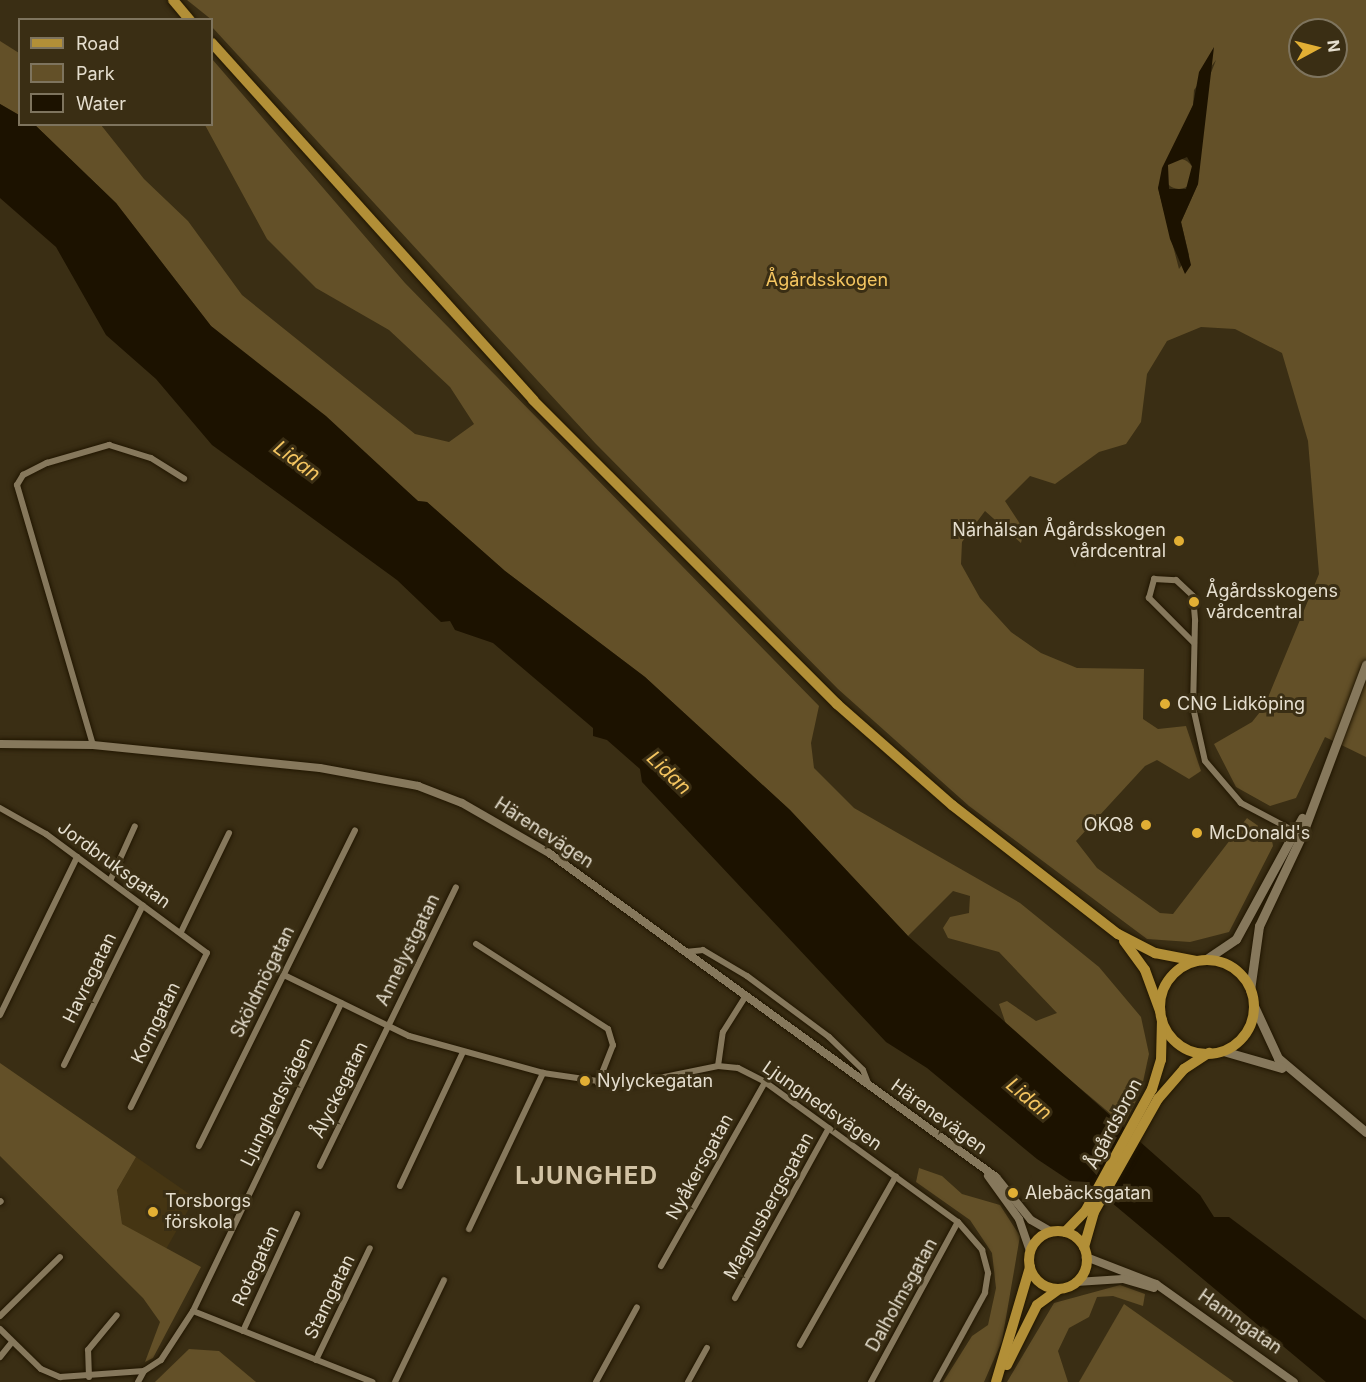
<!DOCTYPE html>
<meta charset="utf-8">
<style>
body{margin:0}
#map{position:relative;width:1366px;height:1382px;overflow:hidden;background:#3a2e14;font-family:Inter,sans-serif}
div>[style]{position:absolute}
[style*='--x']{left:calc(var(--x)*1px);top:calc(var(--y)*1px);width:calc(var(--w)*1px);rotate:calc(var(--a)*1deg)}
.built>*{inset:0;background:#453513}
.green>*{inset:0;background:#635028}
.round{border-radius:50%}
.water>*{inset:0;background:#1c1200}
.roads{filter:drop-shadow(0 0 2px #211600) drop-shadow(0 0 2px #211600)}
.minor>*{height:6px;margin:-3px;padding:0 3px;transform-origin:3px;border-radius:3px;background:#86785c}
.tertiary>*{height:8px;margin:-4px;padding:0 4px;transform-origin:4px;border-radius:4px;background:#86785c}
.secondary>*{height:9px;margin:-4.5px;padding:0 4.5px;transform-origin:4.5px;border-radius:4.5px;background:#86785c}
.primary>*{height:10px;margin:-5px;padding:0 5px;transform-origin:5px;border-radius:5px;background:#b28f37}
.primary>.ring{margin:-5px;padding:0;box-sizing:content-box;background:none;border:10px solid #b28f37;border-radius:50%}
.dots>*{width:16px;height:16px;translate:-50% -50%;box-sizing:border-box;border:3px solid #3a2e14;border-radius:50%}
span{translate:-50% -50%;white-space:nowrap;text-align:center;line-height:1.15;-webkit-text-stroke:6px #3a2e14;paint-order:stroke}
.park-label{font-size:18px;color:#f5c661}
.poi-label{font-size:18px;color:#e5dece}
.right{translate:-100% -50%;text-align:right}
.left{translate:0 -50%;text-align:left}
.street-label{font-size:18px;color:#e5dece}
.water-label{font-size:20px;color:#f4c560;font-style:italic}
.district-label{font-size:24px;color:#d2c3a5;font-weight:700;letter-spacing:1.5px}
.legend{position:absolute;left:18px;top:18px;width:195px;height:108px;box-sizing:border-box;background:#3a2e14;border:2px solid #7e745e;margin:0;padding:8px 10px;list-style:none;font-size:18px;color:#e5dece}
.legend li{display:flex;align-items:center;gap:12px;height:30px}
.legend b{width:30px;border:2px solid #7e745e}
.north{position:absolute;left:1288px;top:18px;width:60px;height:60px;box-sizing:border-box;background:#3a2e14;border:2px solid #7e745e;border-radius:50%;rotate:83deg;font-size:16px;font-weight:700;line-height:24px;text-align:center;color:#e5dece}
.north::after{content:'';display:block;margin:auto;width:21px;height:27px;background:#e2af34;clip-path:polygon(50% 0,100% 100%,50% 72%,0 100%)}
</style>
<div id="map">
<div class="built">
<i style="clip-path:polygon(136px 1157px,195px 1198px,165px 1251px,122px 1224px,117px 1190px)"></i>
</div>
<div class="green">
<i style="clip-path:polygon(evenodd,187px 0,1366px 0,1366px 757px,1325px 737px,1296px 798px,1270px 806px,1236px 787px,1214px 744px,1252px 722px,1264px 707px,1319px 574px,1308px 441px,1282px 353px,1235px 329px,1201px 327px,1167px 341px,1147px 374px,1141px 422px,1126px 444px,1099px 452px,1055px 484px,1030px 476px,1005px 501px,1024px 530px,1021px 543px,985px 511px,962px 542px,961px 564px,980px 598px,1011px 632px,1041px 653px,1077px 668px,1144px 669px,1143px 719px,1158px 729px,1186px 726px,1201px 771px,1189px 779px,1157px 760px,1145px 766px,1076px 841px,1097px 868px,1160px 913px,1173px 914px,1247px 818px,1271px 835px,1273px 846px,1229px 932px,1190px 942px,1147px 939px,969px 806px,838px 689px,595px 443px,212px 27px,212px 20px,187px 0,1300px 30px,1336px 30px,1336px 66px,1300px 66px,1300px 30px,187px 0,1216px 60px,1205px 88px,1198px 184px,1181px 222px,1189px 255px,1179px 269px,1158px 188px,1193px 105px,1194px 90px,1216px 60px)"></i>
<i style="clip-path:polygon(0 41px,19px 53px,19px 115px,0 104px)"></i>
<i style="clip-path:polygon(212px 59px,405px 283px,819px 706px,811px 743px,814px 768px,854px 808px,1020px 903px,1099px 967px,1141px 1017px,1149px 1054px,1141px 1091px,1124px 1125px,1007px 1027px,999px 1004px,1007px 1001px,1036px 1021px,1057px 1013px,999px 952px,948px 938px,943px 928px,950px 917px,969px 913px,970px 896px,953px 891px,908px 936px,790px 810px,645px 677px,505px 571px,427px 502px,418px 501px,211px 326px,116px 203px,35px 125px,101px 125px,144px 179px,188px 221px,242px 295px,415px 434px,449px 442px,474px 424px,450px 387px,389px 330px,316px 288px,267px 239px,205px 125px,212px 124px)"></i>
<i class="round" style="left:1164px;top:159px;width:30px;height:30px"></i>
<i style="clip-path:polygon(0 1063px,136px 1157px,117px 1190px,122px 1224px,201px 1267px,153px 1358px,145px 1362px,160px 1322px,143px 1298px,0 1156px)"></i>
<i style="clip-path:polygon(919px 1168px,942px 1176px,962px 1194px,1000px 1205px,1020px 1236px,1002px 1341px,984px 1382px,943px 1382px,972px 1336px,988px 1325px,996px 1288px,992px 1253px,970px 1220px,916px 1182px)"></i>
<i style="clip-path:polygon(1120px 1285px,1145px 1294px,1143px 1306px,1113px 1296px,1097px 1297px,1089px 1317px,1069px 1328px,1058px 1351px,1068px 1382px,1007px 1382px,1054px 1303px)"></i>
<i style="clip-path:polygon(1124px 1304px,1234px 1382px,1079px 1382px)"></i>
<i style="clip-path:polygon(189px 1349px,219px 1351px,256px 1382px,155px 1382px)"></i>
</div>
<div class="water">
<i style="clip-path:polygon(evenodd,1214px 47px,1198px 184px,1181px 222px,1191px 265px,1185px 274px,1170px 239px,1158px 188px,1162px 168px,1193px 105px,1199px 72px,1214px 47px,1187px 157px,1192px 166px,1186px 189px,1169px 189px,1168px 165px,1187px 157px)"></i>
<i style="clip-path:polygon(0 104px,19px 115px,20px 124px,35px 125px,116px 203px,211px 326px,326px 416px,418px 501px,427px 502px,505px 571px,645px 677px,790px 810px,908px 936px,1200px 1195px,1214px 1217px,1229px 1217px,1366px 1320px,1366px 1382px,1326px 1382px,1087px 1182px,1070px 1181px,1037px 1159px,927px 1068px,886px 1042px,642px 782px,640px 769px,607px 740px,593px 736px,593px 728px,493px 643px,455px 630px,450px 621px,441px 622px,397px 580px,212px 445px,156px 379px,106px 335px,56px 247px,0 198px)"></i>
</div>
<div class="roads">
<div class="minor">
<i style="--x:1194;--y:643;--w:64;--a:-135"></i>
<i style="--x:1149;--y:598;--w:20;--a:-75"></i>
<i style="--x:1154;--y:579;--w:22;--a:3"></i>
<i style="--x:1176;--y:580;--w:23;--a:43"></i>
<i style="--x:1193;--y:596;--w:25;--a:85"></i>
<i style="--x:1195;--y:621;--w:86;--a:91.3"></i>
<i style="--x:1193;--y:707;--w:55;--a:77.5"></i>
<i style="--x:1205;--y:761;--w:55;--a:49.4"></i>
<i style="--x:1241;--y:803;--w:62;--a:27.8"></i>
<i style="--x:93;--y:745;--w:271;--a:-106.3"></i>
<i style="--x:17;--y:485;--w:12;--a:-59"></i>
<i style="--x:23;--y:475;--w:27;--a:-27"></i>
<i style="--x:47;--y:463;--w:65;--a:-16.2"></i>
<i style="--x:109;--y:445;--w:44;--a:17.2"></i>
<i style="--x:151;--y:458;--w:39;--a:32"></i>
<i style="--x:0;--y:808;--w:53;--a:29.5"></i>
<i style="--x:46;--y:834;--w:200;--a:36.5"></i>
<i style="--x:207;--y:953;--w:172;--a:116.3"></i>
<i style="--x:110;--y:881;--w:60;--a:-65.6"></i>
<i style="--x:181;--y:932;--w:110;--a:-64.1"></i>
<i style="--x:476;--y:944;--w:157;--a:32.8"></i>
<i style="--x:608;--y:1029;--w:17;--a:73"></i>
<i style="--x:613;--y:1045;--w:41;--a:111.5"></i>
<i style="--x:685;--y:952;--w:18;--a:-6"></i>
<i style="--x:703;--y:950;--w:51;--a:30.6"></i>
<i style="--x:747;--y:976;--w:102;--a:36.6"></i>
<i style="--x:829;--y:1037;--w:47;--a:44.1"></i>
<i style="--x:863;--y:1070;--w:14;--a:69"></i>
<i style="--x:284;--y:975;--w:139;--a:26"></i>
<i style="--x:409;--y:1036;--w:139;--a:15.4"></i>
<i style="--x:543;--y:1073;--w:83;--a:8.3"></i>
<i style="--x:625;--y:1085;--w:95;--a:-11.5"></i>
<i style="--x:718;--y:1066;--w:20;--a:6"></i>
<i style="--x:738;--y:1068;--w:30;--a:27"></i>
<i style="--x:765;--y:1082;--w:238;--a:36"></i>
<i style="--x:958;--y:1222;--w:37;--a:49"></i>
<i style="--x:982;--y:1250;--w:24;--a:75"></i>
<i style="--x:988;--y:1273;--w:20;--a:99"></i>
<i style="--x:985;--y:1293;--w:102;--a:118.8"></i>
<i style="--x:0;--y:1015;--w:176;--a:-64"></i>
<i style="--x:64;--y:1065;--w:178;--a:-63.7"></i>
<i style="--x:718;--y:1066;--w:34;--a:-82"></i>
<i style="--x:723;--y:1032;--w:41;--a:-57.8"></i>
<i style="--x:199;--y:1146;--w:352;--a:-63.7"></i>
<i style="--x:320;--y:1166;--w:310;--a:-64"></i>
<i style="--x:400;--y:1186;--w:148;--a:-64.8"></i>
<i style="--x:0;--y:1202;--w:1;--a:-45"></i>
<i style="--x:469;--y:1229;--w:173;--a:-64.6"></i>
<i style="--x:661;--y:1266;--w:211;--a:-60.5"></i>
<i style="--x:735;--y:1298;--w:194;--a:-61.1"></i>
<i style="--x:193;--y:1311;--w:193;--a:21.6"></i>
<i style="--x:0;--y:1316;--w:84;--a:-44.5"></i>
<i style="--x:0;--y:1329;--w:57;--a:44.3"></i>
<i style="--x:41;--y:1369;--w:21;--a:23"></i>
<i style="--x:60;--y:1377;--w:84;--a:-4.1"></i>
<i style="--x:144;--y:1371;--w:20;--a:-33"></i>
<i style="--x:161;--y:1360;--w:59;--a:-56.9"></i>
<i style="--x:193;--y:1311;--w:342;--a:-64.3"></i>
<i style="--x:243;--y:1331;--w:129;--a:-65.2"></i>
<i style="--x:800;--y:1345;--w:194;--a:-60.4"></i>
<i style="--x:0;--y:1357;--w:19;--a:-51"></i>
<i style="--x:316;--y:1360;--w:124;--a:-64.3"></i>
<i style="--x:89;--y:1377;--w:27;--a:-92"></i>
<i style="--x:88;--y:1350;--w:45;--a:-50.4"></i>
<i style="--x:138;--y:1382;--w:13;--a:-61"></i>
<i style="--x:395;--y:1382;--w:113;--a:-64.3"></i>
<i style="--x:596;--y:1382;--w:85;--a:-61.3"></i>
<i style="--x:688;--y:1382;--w:39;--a:-61"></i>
<i style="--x:871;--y:1382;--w:182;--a:-61.5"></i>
</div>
<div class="tertiary">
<i style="--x:0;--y:744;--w:93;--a:0.6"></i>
<i style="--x:93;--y:745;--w:228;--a:5.8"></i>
<i style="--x:320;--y:768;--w:100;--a:10.4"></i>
<i style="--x:418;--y:786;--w:47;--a:21.1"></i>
<i style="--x:462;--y:803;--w:100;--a:29.9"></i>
<i style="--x:549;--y:853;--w:552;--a:35.94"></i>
<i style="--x:996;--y:1177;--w:55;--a:50.9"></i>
<i style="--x:1031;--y:1220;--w:24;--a:30"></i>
<i style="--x:988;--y:1176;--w:53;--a:54.2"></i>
<i style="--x:1019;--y:1219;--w:34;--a:71"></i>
<i style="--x:1086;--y:1257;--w:75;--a:21.1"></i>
<i style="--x:1156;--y:1284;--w:169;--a:35.4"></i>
<i style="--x:1076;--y:1282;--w:47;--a:-3.7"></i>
<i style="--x:1123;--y:1279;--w:32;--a:16"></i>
</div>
<div class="secondary">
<i style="--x:1205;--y:960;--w:37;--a:-34"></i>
<i style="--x:1236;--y:939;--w:138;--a:-61.4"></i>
<i style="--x:1250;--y:990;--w:65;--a:-82"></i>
<i style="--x:1259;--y:926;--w:101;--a:-64.7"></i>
<i style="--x:1302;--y:835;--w:182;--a:-69.4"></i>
<i style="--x:1253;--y:1004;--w:60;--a:65.2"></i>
<i style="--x:1278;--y:1058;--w:115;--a:40.1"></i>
<i style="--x:1223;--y:1051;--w:61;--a:16.1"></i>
</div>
<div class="primary">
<i style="--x:173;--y:0;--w:26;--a:50"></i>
<i style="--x:212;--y:43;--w:480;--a:48"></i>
<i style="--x:533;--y:400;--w:430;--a:45"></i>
<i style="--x:837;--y:704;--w:153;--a:41.3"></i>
<i style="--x:952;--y:805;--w:210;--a:37.9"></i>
<i style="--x:1118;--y:934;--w:42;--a:27.2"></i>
<i style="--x:1155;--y:953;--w:42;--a:11"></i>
<i style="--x:1124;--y:941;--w:36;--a:54"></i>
<i style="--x:1145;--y:970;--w:44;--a:69.9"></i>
<i class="ring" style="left:1160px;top:960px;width:84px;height:84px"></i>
<i class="ring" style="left:1029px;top:1231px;width:48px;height:48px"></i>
<i style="--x:1065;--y:1232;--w:30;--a:-46"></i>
<i style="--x:1086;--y:1210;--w:138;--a:-61.4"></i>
<i style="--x:1152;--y:1089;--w:30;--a:-73"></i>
<i style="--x:1161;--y:1060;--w:40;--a:-88.6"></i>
<i style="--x:1084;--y:1247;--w:36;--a:-74"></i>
<i style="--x:1094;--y:1212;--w:130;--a:-60.5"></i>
<i style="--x:1158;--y:1099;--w:40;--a:-49"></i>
<i style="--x:1184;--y:1069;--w:30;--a:-33"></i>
<i style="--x:1007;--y:1365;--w:67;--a:-63.4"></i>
<i style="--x:1037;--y:1305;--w:27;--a:-36"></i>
<i style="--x:996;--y:1382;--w:120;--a:-73.5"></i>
</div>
</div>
<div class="dots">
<i style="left:1179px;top:541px;background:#e2af34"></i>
<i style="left:1194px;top:602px;background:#e2af34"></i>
<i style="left:1165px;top:704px;background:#e2af34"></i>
<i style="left:1146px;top:825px;background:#e2af34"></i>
<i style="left:1197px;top:833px;background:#e2af34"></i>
<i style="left:585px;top:1081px;background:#e2af34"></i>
<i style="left:1013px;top:1193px;background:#e2af34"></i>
<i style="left:153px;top:1212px;background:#e2af34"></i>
</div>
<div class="park-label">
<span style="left:827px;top:280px">Ågårdsskogen</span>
</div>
<div class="poi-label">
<span class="right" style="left:1166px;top:541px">Närhälsan Ågårdsskogen<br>vårdcentral</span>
<span class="left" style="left:1206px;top:602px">Ågårdsskogens<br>vårdcentral</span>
<span class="left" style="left:1177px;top:704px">CNG Lidköping</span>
<span class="right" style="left:1134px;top:825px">OKQ8</span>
<span class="left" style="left:1209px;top:833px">McDonald's</span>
<span class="left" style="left:597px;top:1081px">Nylyckegatan</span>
<span class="left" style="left:1025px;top:1193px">Alebäcksgatan</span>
<span class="left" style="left:165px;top:1212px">Torsborgs<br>förskola</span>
</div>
<div class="street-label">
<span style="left:544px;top:833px;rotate:33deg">Härenevägen</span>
<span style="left:114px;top:865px;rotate:36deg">Jordbruksgatan</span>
<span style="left:408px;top:950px;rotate:-64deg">Annelystgatan</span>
<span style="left:90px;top:978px;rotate:-64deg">Havregatan</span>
<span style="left:263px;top:982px;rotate:-64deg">Sköldmögatan</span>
<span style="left:156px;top:1023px;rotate:-64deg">Korngatan</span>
<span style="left:340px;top:1090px;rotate:-64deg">Ålyckegatan</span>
<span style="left:277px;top:1102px;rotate:-64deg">Ljunghedsvägen</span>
<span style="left:822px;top:1106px;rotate:35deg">Ljunghedsvägen</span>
<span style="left:939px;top:1117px;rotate:36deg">Härenevägen</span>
<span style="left:1114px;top:1124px;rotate:-62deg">Ågårdsbron</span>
<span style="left:700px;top:1167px;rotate:-61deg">Nyåkersgatan</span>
<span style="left:769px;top:1206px;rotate:-61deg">Magnusbergsgatan</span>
<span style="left:256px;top:1266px;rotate:-65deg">Rotegatan</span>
<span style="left:902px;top:1295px;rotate:-61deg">Dalholmsgatan</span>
<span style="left:330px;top:1297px;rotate:-64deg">Stamgatan</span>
<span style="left:1240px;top:1322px;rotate:35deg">Hamngatan</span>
</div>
<div class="water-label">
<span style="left:297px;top:461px;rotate:37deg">Lidan</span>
<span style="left:669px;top:773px;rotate:44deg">Lidan</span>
<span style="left:1029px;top:1099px;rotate:40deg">Lidan</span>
</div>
<div class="district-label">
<span style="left:587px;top:1176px">LJUNGHED</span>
</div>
<ul class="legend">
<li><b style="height:8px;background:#b28f37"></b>Road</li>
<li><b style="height:16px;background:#635028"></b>Park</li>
<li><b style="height:16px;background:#1c1200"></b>Water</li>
</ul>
<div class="north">N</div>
</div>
